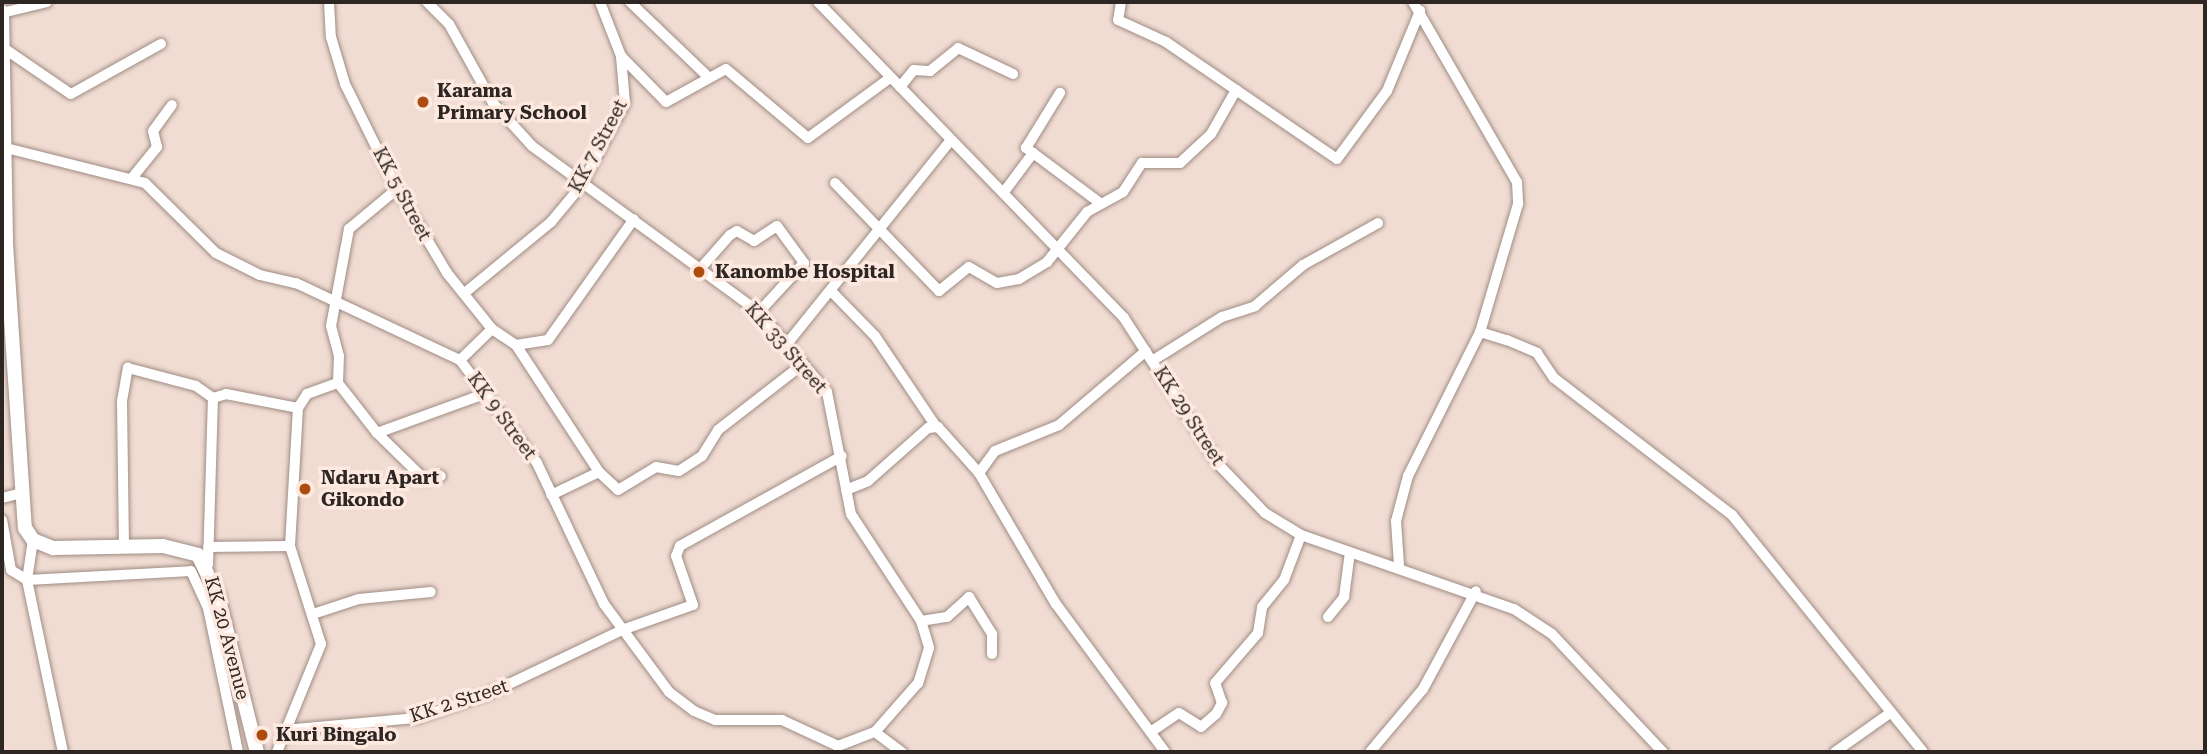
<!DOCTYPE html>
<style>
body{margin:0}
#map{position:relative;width:2207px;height:754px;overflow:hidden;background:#f0dcd2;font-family:"Roboto Serif",serif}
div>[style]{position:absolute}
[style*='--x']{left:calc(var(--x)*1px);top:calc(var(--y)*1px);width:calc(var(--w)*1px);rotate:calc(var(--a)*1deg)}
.roads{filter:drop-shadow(0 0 2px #9f8c84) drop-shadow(0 0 2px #9f8c84)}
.street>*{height:10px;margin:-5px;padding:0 5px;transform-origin:5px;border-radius:5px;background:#fff}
.secondary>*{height:14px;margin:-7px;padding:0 7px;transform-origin:7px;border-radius:7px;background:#fff}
.dots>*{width:19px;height:19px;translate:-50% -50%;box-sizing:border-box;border:4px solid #fde9df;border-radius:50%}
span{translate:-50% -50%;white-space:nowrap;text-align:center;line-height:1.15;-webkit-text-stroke:7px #fde9df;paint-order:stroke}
.poi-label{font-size:19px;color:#2e2623;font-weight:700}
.left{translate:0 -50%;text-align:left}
.street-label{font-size:19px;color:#2e2623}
.frame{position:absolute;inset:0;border:4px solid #2e2623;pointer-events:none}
</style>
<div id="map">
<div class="roads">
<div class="street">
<i style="--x:329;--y:2;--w:35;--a:87"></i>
<i style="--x:331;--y:37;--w:49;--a:73.4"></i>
<i style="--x:345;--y:84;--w:117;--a:63.7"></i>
<i style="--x:397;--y:189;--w:98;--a:59.2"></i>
<i style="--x:447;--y:273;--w:72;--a:51.2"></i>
<i style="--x:492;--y:329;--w:45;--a:135.9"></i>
<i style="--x:427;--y:2;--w:31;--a:45"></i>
<i style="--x:449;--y:24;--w:90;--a:60.9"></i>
<i style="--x:493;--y:103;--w:58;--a:47.8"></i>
<i style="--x:532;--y:146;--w:281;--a:36.2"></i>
<i style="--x:759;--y:312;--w:105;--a:49.6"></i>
<i style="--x:827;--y:392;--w:124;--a:78.9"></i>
<i style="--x:851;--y:514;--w:128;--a:56.8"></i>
<i style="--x:921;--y:621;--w:28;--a:73"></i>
<i style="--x:929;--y:648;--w:37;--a:107"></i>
<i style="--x:918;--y:683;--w:65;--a:131.3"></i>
<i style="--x:630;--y:2;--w:105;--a:43.8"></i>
<i style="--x:818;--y:2;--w:440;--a:45.9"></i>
<i style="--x:1124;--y:318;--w:175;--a:57.1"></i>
<i style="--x:1219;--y:465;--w:66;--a:46.2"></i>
<i style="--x:1265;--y:513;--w:42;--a:31.4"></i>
<i style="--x:1301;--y:535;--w:225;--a:19.2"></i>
<i style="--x:1514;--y:609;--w:45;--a:33.3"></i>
<i style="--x:1552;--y:634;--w:162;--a:46.8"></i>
<i style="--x:1121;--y:2;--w:18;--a:99"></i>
<i style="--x:1118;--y:20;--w:53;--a:24.6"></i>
<i style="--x:1166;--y:42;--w:207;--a:34.4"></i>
<i style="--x:1337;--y:159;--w:84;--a:-53.7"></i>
<i style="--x:1387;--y:91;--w:87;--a:-67.6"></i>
<i style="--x:1413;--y:2;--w:208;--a:60"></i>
<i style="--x:1517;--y:182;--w:22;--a:87"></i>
<i style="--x:1518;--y:204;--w:134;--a:106.5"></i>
<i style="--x:2;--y:13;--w:46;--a:-13.7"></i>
<i style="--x:2;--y:47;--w:83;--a:34.3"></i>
<i style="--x:71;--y:94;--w:103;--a:-29.1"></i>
<i style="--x:621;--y:56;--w:64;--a:45.6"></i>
<i style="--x:666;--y:102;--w:68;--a:-28.8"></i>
<i style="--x:726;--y:69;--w:107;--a:40.1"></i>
<i style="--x:808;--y:138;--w:102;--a:-36.2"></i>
<i style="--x:900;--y:87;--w:22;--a:-51"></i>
<i style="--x:914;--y:70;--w:16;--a:4"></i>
<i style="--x:930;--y:71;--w:36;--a:-39"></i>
<i style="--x:958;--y:48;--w:61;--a:25.3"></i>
<i style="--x:6;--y:148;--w:143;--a:14.1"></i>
<i style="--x:145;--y:183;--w:100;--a:44.6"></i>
<i style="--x:216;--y:253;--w:49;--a:26.6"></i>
<i style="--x:260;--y:275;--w:37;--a:13"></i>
<i style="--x:296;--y:283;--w:181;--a:25.2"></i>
<i style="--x:460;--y:360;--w:129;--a:53.2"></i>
<i style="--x:537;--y:463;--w:156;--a:64.6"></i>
<i style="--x:604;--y:604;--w:109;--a:53.5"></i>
<i style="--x:669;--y:692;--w:31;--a:37"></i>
<i style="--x:694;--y:711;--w:23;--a:23"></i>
<i style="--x:715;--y:720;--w:67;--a:0"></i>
<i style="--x:782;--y:720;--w:62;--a:24.9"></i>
<i style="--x:838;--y:746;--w:40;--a:-21"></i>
<i style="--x:875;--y:732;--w:34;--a:37"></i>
<i style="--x:1033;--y:153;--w:9;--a:-144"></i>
<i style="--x:1026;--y:148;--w:65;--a:-58.3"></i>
<i style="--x:132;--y:178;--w:40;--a:-51"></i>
<i style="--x:157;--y:147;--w:16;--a:-104"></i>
<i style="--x:153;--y:131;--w:32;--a:-54"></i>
<i style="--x:835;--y:183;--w:150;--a:46.1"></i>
<i style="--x:939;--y:291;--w:38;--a:-39"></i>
<i style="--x:969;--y:267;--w:32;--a:30"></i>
<i style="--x:997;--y:283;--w:22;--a:-10"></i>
<i style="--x:1019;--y:279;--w:33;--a:-31"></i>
<i style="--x:1047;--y:262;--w:64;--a:-51.3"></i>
<i style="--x:1087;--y:212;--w:41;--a:-29.1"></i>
<i style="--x:1123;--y:192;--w:35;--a:-57"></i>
<i style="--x:1142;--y:163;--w:38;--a:0"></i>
<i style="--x:1180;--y:163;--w:42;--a:-43.1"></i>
<i style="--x:1211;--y:134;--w:51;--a:-60.4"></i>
<i style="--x:1004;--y:192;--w:49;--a:-53.4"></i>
<i style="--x:1033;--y:153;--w:84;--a:36.7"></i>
<i style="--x:700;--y:269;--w:45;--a:-48.6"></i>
<i style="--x:730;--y:235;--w:8;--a:-30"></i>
<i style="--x:737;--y:231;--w:20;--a:30"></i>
<i style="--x:754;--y:241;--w:27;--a:-33"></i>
<i style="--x:777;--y:226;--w:46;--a:53.9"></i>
<i style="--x:804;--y:263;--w:67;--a:132.6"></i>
<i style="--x:467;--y:291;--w:109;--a:-39.4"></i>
<i style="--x:551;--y:222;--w:47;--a:-50.2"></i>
<i style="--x:581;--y:186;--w:94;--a:-62.1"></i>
<i style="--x:625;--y:103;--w:47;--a:-94.9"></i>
<i style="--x:621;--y:56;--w:58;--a:-111.3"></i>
<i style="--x:833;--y:293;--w:60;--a:45.7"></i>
<i style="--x:875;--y:336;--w:107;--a:56"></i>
<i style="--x:492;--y:329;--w:29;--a:34"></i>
<i style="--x:516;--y:345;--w:32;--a:-9"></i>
<i style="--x:548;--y:340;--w:148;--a:-54.6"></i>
<i style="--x:516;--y:345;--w:152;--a:56.8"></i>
<i style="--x:599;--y:472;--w:53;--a:154.4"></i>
<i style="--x:786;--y:345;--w:263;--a:-51.2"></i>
<i style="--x:1152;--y:361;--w:83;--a:-32.2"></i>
<i style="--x:1222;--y:317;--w:35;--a:-18"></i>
<i style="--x:1255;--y:306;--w:63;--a:-40.5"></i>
<i style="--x:1303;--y:265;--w:86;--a:-29.2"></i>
<i style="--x:338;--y:383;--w:63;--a:52"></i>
<i style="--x:377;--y:433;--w:117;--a:-20"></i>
<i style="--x:377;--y:433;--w:66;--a:44.4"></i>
<i style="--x:424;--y:479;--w:17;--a:-10"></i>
<i style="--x:599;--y:472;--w:26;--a:43"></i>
<i style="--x:618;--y:490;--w:44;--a:-31.2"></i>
<i style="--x:656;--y:467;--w:23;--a:10"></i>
<i style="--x:679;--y:471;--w:27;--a:-33"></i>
<i style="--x:702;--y:456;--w:31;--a:-58"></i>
<i style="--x:718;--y:430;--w:108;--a:-37.8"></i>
<i style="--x:979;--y:473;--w:27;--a:-54"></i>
<i style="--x:995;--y:451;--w:69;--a:-22.1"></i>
<i style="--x:1059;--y:425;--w:114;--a:-40.4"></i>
<i style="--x:846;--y:490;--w:24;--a:-22"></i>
<i style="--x:868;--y:481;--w:80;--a:-41.5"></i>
<i style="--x:928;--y:428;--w:10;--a:-6"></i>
<i style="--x:938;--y:427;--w:62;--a:48.3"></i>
<i style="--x:979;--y:473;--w:152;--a:59.6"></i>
<i style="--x:1056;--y:604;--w:184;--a:53.6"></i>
<i style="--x:2;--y:498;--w:16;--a:-14"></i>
<i style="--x:2;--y:520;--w:51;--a:79.8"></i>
<i style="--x:11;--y:570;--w:19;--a:32"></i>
<i style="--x:27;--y:580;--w:164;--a:-3.1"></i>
<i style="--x:191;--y:571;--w:41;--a:65.3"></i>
<i style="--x:208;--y:608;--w:147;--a:78.2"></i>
<i style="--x:33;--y:540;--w:40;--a:98.5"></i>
<i style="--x:27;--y:580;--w:176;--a:78.2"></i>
<i style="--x:124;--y:546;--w:145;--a:-90.8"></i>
<i style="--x:122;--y:401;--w:34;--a:-80"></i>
<i style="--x:128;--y:368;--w:70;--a:14.8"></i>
<i style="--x:196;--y:386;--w:21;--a:35"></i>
<i style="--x:213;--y:398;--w:14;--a:-17"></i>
<i style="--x:226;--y:394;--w:73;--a:11"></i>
<i style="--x:208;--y:547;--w:82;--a:-0.7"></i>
<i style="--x:208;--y:565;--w:167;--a:-88.3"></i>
<i style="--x:1399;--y:565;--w:44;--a:-93.9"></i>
<i style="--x:1396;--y:521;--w:47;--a:-75.1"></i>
<i style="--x:1408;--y:476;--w:161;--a:-63.4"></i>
<i style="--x:1480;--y:332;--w:28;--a:17"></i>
<i style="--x:1507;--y:340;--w:33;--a:23"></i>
<i style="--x:1537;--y:353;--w:30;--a:56"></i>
<i style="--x:1554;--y:378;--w:225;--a:37.6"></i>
<i style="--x:1732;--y:515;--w:304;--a:51.1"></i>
<i style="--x:316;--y:613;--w:45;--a:-18"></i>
<i style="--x:359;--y:599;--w:72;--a:-5.6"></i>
<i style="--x:1328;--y:617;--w:26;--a:-51"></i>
<i style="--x:1344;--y:597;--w:45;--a:-82.4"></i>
<i style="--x:921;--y:621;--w:26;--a:-9"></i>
<i style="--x:947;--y:617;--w:30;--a:-42"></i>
<i style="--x:969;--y:597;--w:44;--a:58.1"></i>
<i style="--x:992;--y:634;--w:20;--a:90"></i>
<i style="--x:284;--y:730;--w:134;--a:-5.2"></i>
<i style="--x:417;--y:718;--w:75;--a:-18.7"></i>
<i style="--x:488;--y:694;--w:148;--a:-25.5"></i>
<i style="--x:622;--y:630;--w:75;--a:-19.4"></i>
<i style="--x:693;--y:605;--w:52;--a:-109.1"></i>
<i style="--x:676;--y:556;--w:11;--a:-68"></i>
<i style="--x:680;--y:546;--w:185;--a:-29.1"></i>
<i style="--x:1152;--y:731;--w:32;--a:-34"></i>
<i style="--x:1179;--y:713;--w:26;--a:32"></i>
<i style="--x:1201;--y:727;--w:20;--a:-41"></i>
<i style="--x:1216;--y:714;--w:13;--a:-61"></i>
<i style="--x:1222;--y:703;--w:21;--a:-109"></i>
<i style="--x:1215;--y:683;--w:66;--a:-49.3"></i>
<i style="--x:1258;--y:633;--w:26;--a:-81"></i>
<i style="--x:1262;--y:607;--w:35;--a:-51"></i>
<i style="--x:1284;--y:580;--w:48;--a:-69.3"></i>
<i style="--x:277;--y:752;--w:117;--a:-67.8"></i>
<i style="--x:321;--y:644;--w:103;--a:-107.6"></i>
<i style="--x:290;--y:546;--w:138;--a:-86.7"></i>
<i style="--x:298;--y:408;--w:17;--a:-57"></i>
<i style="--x:307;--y:394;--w:33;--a:-20"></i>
<i style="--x:338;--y:383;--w:27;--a:-88"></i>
<i style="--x:339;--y:356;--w:31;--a:-105"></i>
<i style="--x:331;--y:326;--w:99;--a:-79.5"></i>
<i style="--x:349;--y:229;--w:62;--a:-39.8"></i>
<i style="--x:1370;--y:752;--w:82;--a:-49.9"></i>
<i style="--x:1423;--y:689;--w:111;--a:-61.6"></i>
<i style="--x:1835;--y:752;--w:67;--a:-35.3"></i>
</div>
<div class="secondary">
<i style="--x:2;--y:12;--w:232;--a:89"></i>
<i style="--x:6;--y:244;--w:285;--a:86.2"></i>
<i style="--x:25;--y:528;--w:14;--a:56"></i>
<i style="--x:33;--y:540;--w:22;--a:22"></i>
<i style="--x:53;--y:548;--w:110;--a:-1"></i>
<i style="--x:163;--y:546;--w:36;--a:14"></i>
<i style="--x:198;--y:555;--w:46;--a:64"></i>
<i style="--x:218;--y:596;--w:161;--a:76"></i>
</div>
</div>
<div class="dots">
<i style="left:423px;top:102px;background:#ae4c0f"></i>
<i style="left:699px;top:272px;background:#ae4c0f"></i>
<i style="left:305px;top:489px;background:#ae4c0f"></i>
<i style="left:262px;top:735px;background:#ae4c0f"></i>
</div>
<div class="poi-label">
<span class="left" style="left:437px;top:102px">Karama<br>Primary School</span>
<span class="left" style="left:715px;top:272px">Kanombe Hospital</span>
<span class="left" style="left:321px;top:489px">Ndaru Apart<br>Gikondo</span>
<span class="left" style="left:276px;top:735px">Kuri Bingalo</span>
</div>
<div class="street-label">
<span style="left:598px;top:146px;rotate:-62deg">KK 7 Street</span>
<span style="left:402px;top:194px;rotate:62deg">KK 5 Street</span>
<span style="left:786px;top:348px;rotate:49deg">KK 33 Street</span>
<span style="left:502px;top:416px;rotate:54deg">KK 9 Street</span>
<span style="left:1189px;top:416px;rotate:57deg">KK 29 Street</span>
<span style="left:227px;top:638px;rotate:75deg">KK 20 Avenue</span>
<span style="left:459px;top:701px;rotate:-18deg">KK 2 Street</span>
</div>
<div class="frame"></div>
</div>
